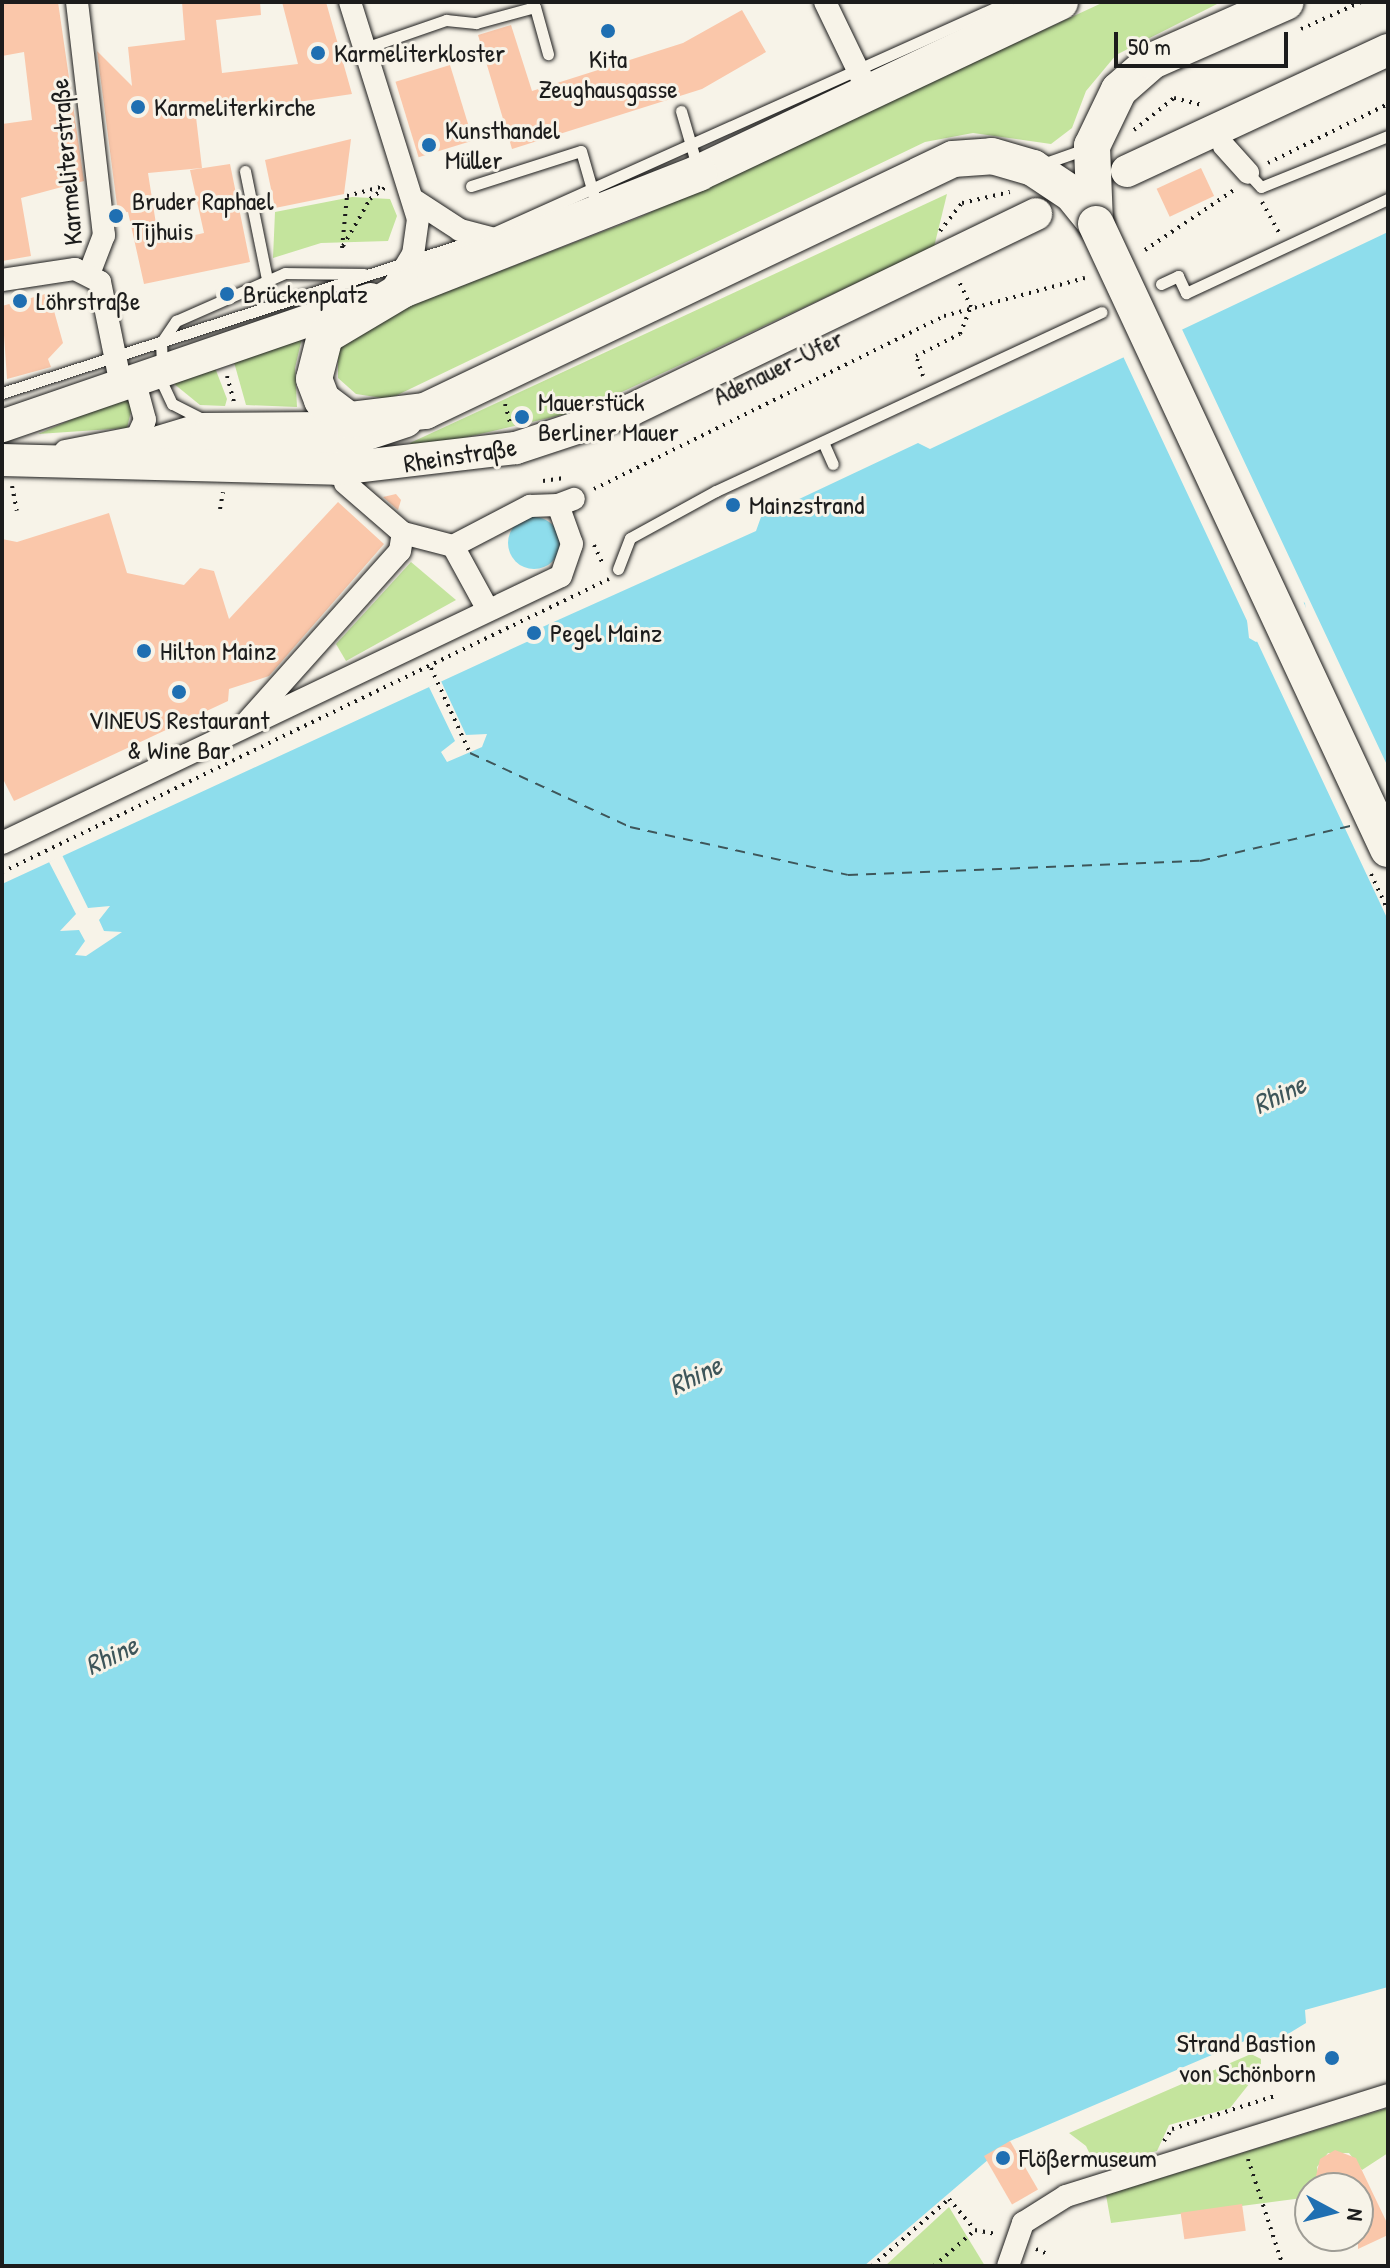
<!DOCTYPE html>
<meta charset="utf-8">
<style>
body{margin:0}
#map{position:relative;width:1390px;height:2268px;overflow:hidden;background:#f7f3e8;font-family:"Patrick Hand",sans-serif}
div>[style]{position:absolute}
[style*='--x']{left:calc(var(--x)*1px);top:calc(var(--y)*1px);width:calc(var(--w)*1px);rotate:calc(var(--a)*1deg)}
.green>*{inset:0;background:#c4e49d}
.water>*{inset:0;background:#8eddec}
.round{border-radius:50%}
.pier>*{inset:0;background:#f7f3e8}
.ferry>*{height:2px;margin-top:-1px;transform-origin:0;background:repeating-linear-gradient(90deg,#3e565a 0 10px,transparent 0 18px)}
.building>*{inset:0;background:#fac7aa;transform-origin:0 0}
.path>*{height:4px;margin-top:-2px;transform-origin:0;background:repeating-linear-gradient(90deg,#1c1c1c 0 2px,transparent 0 8px)}
.roads{filter:drop-shadow(0 0 2px #1c1c1c) drop-shadow(0 0 2px #1c1c1c)}
.lane>*{height:11px;margin:-5.5px;padding:0 5.5px;transform-origin:5.5px;border-radius:5.5px;background:#f7f3e8}
.street>*{height:22px;margin:-11px;padding:0 11px;transform-origin:11px;border-radius:11px;background:#f7f3e8}
.secondary>*{height:32px;margin:-16px;padding:0 16px;transform-origin:16px;border-radius:16px;background:#f7f3e8}
.primary>*{height:36px;margin:-18px;padding:0 18px;transform-origin:18px;border-radius:18px;background:#f7f3e8}
.path-bridge>*{height:4px;margin-top:-2px;transform-origin:0;background:repeating-linear-gradient(90deg,#1c1c1c 0 2px,transparent 0 8px)}
.bridges{filter:drop-shadow(0 0 2px #1c1c1c) drop-shadow(0 0 2px #1c1c1c)}
.primary-bridge>*{height:36px;margin:-18px;padding:0 18px;transform-origin:18px;border-radius:18px;background:#f7f3e8}
.dots>*{width:22px;height:22px;translate:-50% -50%;box-sizing:border-box;border:4px solid #f7f3e8;border-radius:50%}
span{translate:-50% -50%;white-space:nowrap;text-align:center;line-height:1.15;-webkit-text-stroke:6px #f7f3e8;paint-order:stroke}
.poi-label{font-size:26px;color:#1c1c1c}
.left{translate:0 -50%;text-align:left}
.right{translate:-100% -50%;text-align:right}
.street-label{font-size:26px;color:#1c1c1c}
.water-label{font-size:28px;color:#3e565a;font-style:italic}
.frame{position:absolute;inset:0;border:4px solid #1c1c1c;pointer-events:none}
.north{position:absolute;left:1294px;top:2172px;width:80px;height:80px;box-sizing:border-box;background:#f7f3e8;border:2px solid #9f9d96;border-radius:50%;rotate:97deg;font-size:22px;font-weight:700;line-height:32px;text-align:center;color:#1c1c1c}
.north::after{content:'';display:block;margin:auto;width:28px;height:36px;background:#1f6fb2;clip-path:polygon(50% 0,100% 100%,50% 72%,0 100%)}
.scale{position:absolute;left:1114px;top:32px;width:174px;height:36px;box-sizing:border-box;border:4px solid #1c1c1c;border-top:0;padding-left:10px;font-size:24px;line-height:28px;white-space:nowrap;color:#1c1c1c;-webkit-text-stroke:6px #f7f3e8;paint-order:stroke}
</style>
<div id="map">
<div class="green">
<i style="clip-path:polygon(1104px 2px,1221px 2px,1116px 55px,1086px 91px,1072px 128px,1051px 144px,973px 133px,925px 142px,389px 399px,356px 394px,338px 378px,338px 342px,355px 327px,638px 218px)"></i>
<i style="clip-path:polygon(947px 194px,934px 247px,583px 410px,412px 450px,410px 443px)"></i>
<i style="clip-path:polygon(352px 197px,390px 199px,397px 216px,388px 241px,321px 243px,273px 258px,275px 212px)"></i>
<i style="clip-path:polygon(304px 329px,295px 368px,297px 407px,246px 405px,232px 355px)"></i>
<i style="clip-path:polygon(212px 360px,227px 399px,225px 406px,200px 405px,173px 383px)"></i>
<i style="clip-path:polygon(104px 395px,125px 396px,132px 407px,127px 428px,38px 434px,82px 415px)"></i>
<i style="clip-path:polygon(411px 562px,456px 600px,346px 661px,336px 644px)"></i>
<i style="clip-path:polygon(1251px 2054px,1261px 2059px,1261px 2069px,1230px 2108px,1169px 2125px,1157px 2151px,1096px 2167px,1086px 2146px,1069px 2133px)"></i>
<i style="clip-path:polygon(1388px 2108px,1388px 2153px,1362px 2170px,1349px 2153px,1328px 2153px,1317px 2167px,1321px 2188px,1310px 2188px,1310px 2197px,1111px 2223px,1106px 2195px)"></i>
<i style="clip-path:polygon(949px 2207px,985px 2266px,885px 2266px)"></i>
</div>
<div class="water">
<i style="clip-path:polygon(evenodd,1388px 232px,1388px 1987px,1305px 2010px,1306px 2023px,1278px 2040px,1254px 2037px,1010px 2141px,864px 2266px,2px 2266px,2px 884px,531px 640px,538px 629px,756px 531px,761px 517px,918px 443px,930px 449px,1388px 232px,1301px 595px,1309px 616px,1256px 642px,1249px 638px,1247px 620px,1301px 595px)"></i>
<i class="round" style="left:508px;top:517px;width:52px;height:52px"></i>
</div>
<div class="pier">
<i style="clip-path:polygon(1180px 325px,1388px 767px,1388px 920px,1255px 637px,1306px 613px,1305px 603px,1299px 599px,1249px 625px,1121px 352px)"></i>
<i style="clip-path:polygon(441px 681px,466px 735px,487px 734px,482px 747px,447px 762px,441px 752px,455px 741px,429px 687px)"></i>
<i style="clip-path:polygon(62px 855px,88px 908px,110px 906px,99px 920px,104px 931px,122px 932px,86px 956px,75px 955px,85px 941px,79px 930px,60px 931px,76px 914px,49px 862px)"></i>
</div>
<div class="ferry">
<i style="--x:470;--y:753;--w:176;--a:24.8"></i>
<i style="--x:630;--y:827;--w:223;--a:12.4"></i>
<i style="--x:848;--y:875;--w:352;--a:-2.3"></i>
<i style="--x:1200;--y:861;--w:163;--a:-13.1"></i>
</div>
<div class="building">
<i style="clip-path:polygon(2px 2px,58px 2px,84px 181px,21px 198px,31px 256px,2px 261px,2px 124px,32px 120px,24px 52px,2px 56px)"></i>
<i style="clip-path:polygon(182px 2px,260px 2px,261px 15px,216px 20px,222px 73px,298px 64px,282px 2px,326px 2px,352px 94px,196px 117px,202px 168px,148px 173px,159px 243px,204px 233px,190px 170px,230px 164px,250px 262px,144px 284px,128px 212px,118px 213px,97px 51px,132px 86px,128px 47px,185px 40px)"></i>
<i style="clip-path:polygon(742px 10px,766px 52px,702px 89px,512px 149px,478px 35px,511px 25px,532px 91px,683px 43px)"></i>
<i style="left:450px;top:65px;width:79px;height:57px;rotate:73deg"></i>
<i style="clip-path:polygon(351px 139px,344px 194px,275px 208px,265px 160px)"></i>
<i style="left:1201px;top:168px;width:31px;height:49px;rotate:65deg"></i>
<i style="clip-path:polygon(49px 293px,63px 343px,48px 359px,51px 367px,7px 379px,2px 306px)"></i>
<i style="clip-path:polygon(396px 494px,401px 500px,398px 510px,383px 497px)"></i>
<i style="clip-path:polygon(338px 502px,384px 544px,269px 676px,229px 689px,228px 701px,14px 801px,2px 777px,2px 539px,17px 542px,109px 513px,127px 573px,184px 585px,200px 568px,214px 571px,229px 619px)"></i>
<i style="left:1010px;top:2141px;width:56px;height:30px;rotate:60deg"></i>
<i style="clip-path:polygon(1335px 2150px,1356px 2158px,1388px 2225px,1388px 2235px,1358px 2249px,1358px 2188px,1321px 2188px,1316px 2176px,1320px 2159px)"></i>
<i style="left:1242px;top:2204px;width:27px;height:62px;rotate:82deg"></i>
</div>
<div class="path">
<i style="--x:1301;--y:29;--w:66;--a:-24.2"></i>
<i style="--x:1134;--y:130;--w:51;--a:-38.7"></i>
<i style="--x:1174;--y:98;--w:30;--a:14"></i>
<i style="--x:1268;--y:163;--w:134;--a:-26.2"></i>
<i style="--x:1262;--y:202;--w:35;--a:61"></i>
<i style="--x:940;--y:231;--w:36;--a:-52"></i>
<i style="--x:962;--y:203;--w:49;--a:-12.9"></i>
<i style="--x:343;--y:246;--w:54;--a:-60.1"></i>
<i style="--x:370;--y:199;--w:20;--a:-37"></i>
<i style="--x:342;--y:248;--w:52;--a:-84.5"></i>
<i style="--x:347;--y:196;--w:39;--a:-15"></i>
<i style="--x:1145;--y:250;--w:107;--a:-34"></i>
<i style="--x:227;--y:376;--w:27;--a:75"></i>
<i style="--x:923;--y:376;--w:21;--a:-109"></i>
<i style="--x:916;--y:356;--w:49;--a:-26.6"></i>
<i style="--x:960;--y:334;--w:29;--a:-68"></i>
<i style="--x:971;--y:307;--w:31;--a:-115"></i>
<i style="--x:505;--y:404;--w:20;--a:75"></i>
<i style="--x:543;--y:481;--w:21;--a:-8"></i>
<i style="--x:12;--y:486;--w:25;--a:79"></i>
<i style="--x:594;--y:489;--w:390;--a:-26.3"></i>
<i style="--x:944;--y:316;--w:146;--a:-15.1"></i>
<i style="--x:220;--y:509;--w:17;--a:-80"></i>
<i style="--x:594;--y:545;--w:19;--a:65"></i>
<i style="--x:431;--y:668;--w:94;--a:65.4"></i>
<i style="--x:2;--y:872;--w:674;--a:-25.77"></i>
<i style="--x:1164;--y:2141;--w:14;--a:-56"></i>
<i style="--x:1172;--y:2129;--w:111;--a:-17.8"></i>
<i style="--x:1248;--y:2159;--w:113;--a:71.9"></i>
<i style="--x:1036;--y:2249;--w:12;--a:24"></i>
<i style="--x:872;--y:2266;--w:102;--a:-41"></i>
<i style="--x:949;--y:2199;--w:40;--a:50"></i>
<i style="--x:975;--y:2230;--w:20;--a:11"></i>
<i style="--x:934;--y:2266;--w:55;--a:-41.3"></i>
</div>
<div class="roads">
<div class="lane">
<i style="--x:365;--y:48;--w:86;--a:-19.1"></i>
<i style="--x:446;--y:20;--w:30;--a:6"></i>
<i style="--x:476;--y:23;--w:61;--a:-15.2"></i>
<i style="--x:535;--y:7;--w:49;--a:74.5"></i>
<i style="--x:681;--y:111;--w:60;--a:73.7"></i>
<i style="--x:1040;--y:165;--w:51;--a:-19.5"></i>
<i style="--x:245;--y:171;--w:110;--a:78.5"></i>
<i style="--x:1248;--y:173;--w:19;--a:47"></i>
<i style="--x:1261;--y:187;--w:137;--a:-21.9"></i>
<i style="--x:471;--y:186;--w:115;--a:-17.7"></i>
<i style="--x:581;--y:151;--w:47;--a:73.9"></i>
<i style="--x:1161;--y:284;--w:19;--a:-25"></i>
<i style="--x:1178;--y:276;--w:19;--a:65"></i>
<i style="--x:1186;--y:293;--w:223;--a:-25"></i>
<i style="--x:2;--y:393;--w:504;--a:-17.9"></i>
<i style="--x:482;--y:238;--w:577;--a:-24.16"></i>
<i style="--x:200;--y:418;--w:31;--a:-153"></i>
<i style="--x:172;--y:404;--w:21;--a:-115"></i>
<i style="--x:163;--y:385;--w:42;--a:-92.7"></i>
<i style="--x:161;--y:343;--w:27;--a:-56"></i>
<i style="--x:176;--y:321;--w:119;--a:-23.8"></i>
<i style="--x:285;--y:273;--w:79;--a:0.7"></i>
<i style="--x:150;--y:433;--w:52;--a:-16.7"></i>
<i style="--x:200;--y:418;--w:126;--a:-0.5"></i>
<i style="--x:823;--y:442;--w:24;--a:66"></i>
<i style="--x:618;--y:569;--w:33;--a:-69"></i>
<i style="--x:630;--y:538;--w:98;--a:-28.7"></i>
<i style="--x:716;--y:491;--w:425;--a:-24.9"></i>
</div>
<div class="street">
<i style="--x:77;--y:2;--w:235;--a:83.4"></i>
<i style="--x:104;--y:235;--w:40;--a:111"></i>
<i style="--x:350;--y:2;--w:227;--a:72.6"></i>
<i style="--x:418;--y:219;--w:35;--a:98"></i>
<i style="--x:413;--y:254;--w:44;--a:121.2"></i>
<i style="--x:825;--y:2;--w:101;--a:64.2"></i>
<i style="--x:1224;--y:146;--w:36;--a:48"></i>
<i style="--x:414;--y:200;--w:55;--a:33.1"></i>
<i style="--x:460;--y:230;--w:56;--a:14.5"></i>
<i style="--x:2;--y:280;--w:74;--a:-8.6"></i>
<i style="--x:75;--y:269;--w:28;--a:27"></i>
<i style="--x:100;--y:282;--w:100;--a:78.5"></i>
<i style="--x:120;--y:380;--w:20;--a:30"></i>
<i style="--x:137;--y:390;--w:31;--a:75"></i>
<i style="--x:145;--y:420;--w:19;--a:115"></i>
<i style="--x:137;--y:437;--w:73;--a:169"></i>
<i style="--x:345;--y:483;--w:77;--a:40.8"></i>
<i style="--x:403;--y:533;--w:52;--a:14.6"></i>
<i style="--x:453;--y:546;--w:73;--a:61.3"></i>
<i style="--x:453;--y:546;--w:87;--a:-27.5"></i>
<i style="--x:530;--y:506;--w:28;--a:-2"></i>
<i style="--x:247;--y:722;--w:229;--a:-48.2"></i>
<i style="--x:400;--y:551;--w:18;--a:-81"></i>
<i style="--x:2;--y:843;--w:619;--a:-25.53"></i>
<i style="--x:561;--y:576;--w:34;--a:-71"></i>
<i style="--x:572;--y:544;--w:41;--a:-109.7"></i>
<i style="--x:558;--y:505;--w:17;--a:-21"></i>
<i style="--x:1008;--y:2266;--w:46;--a:-70.8"></i>
<i style="--x:1023;--y:2223;--w:51;--a:-32.1"></i>
<i style="--x:1066;--y:2196;--w:337;--a:-17.4"></i>
</div>
<div class="secondary">
<i style="--x:1127;--y:171;--w:288;--a:-24.9"></i>
<i style="--x:2;--y:426;--w:390;--a:-19"></i>
<i style="--x:137;--y:450;--w:70;--a:-10.7"></i>
<i style="--x:206;--y:437;--w:149;--a:0.4"></i>
<i style="--x:355;--y:438;--w:54;--a:-18.4"></i>
<i style="--x:2;--y:460;--w:335;--a:1.5"></i>
<i style="--x:337;--y:469;--w:180;--a:-6.7"></i>
<i style="--x:516;--y:448;--w:121;--a:-18.3"></i>
<i style="--x:631;--y:410;--w:450;--a:-25.8"></i>
</div>
<div class="primary">
<i style="--x:1060;--y:2;--w:399;--a:154.7"></i>
<i style="--x:699;--y:173;--w:317;--a:158.5"></i>
<i style="--x:404;--y:289;--w:92;--a:149.3"></i>
<i style="--x:325;--y:336;--w:44;--a:104.3"></i>
<i style="--x:314;--y:379;--w:22;--a:69"></i>
<i style="--x:322;--y:400;--w:34;--a:37"></i>
<i style="--x:349;--y:420;--w:77;--a:-6.8"></i>
<i style="--x:425;--y:411;--w:585;--a:-25.51"></i>
<i style="--x:953;--y:159;--w:39;--a:-4"></i>
<i style="--x:992;--y:156;--w:43;--a:16.3"></i>
<i style="--x:1033;--y:168;--w:47;--a:33.7"></i>
<i style="--x:1072;--y:194;--w:38;--a:51"></i>
<i style="--x:1095;--y:222;--w:76;--a:-92.3"></i>
<i style="--x:1092;--y:146;--w:62;--a:-64.3"></i>
<i style="--x:1119;--y:90;--w:44;--a:-41.3"></i>
<i style="--x:1152;--y:61;--w:146;--a:-23.8"></i>
</div>
</div>
<div class="path-bridge">
<i style="--x:1371;--y:874;--w:40;--a:65"></i>
</div>
<div class="bridges">
<div class="primary-bridge">
<i style="--x:1096;--y:224;--w:690;--a:64.96"></i>
</div>
</div>
<div class="dots">
<i style="left:608px;top:31px;background:#1f6fb2"></i>
<i style="left:318px;top:53px;background:#1f6fb2"></i>
<i style="left:138px;top:107px;background:#1f6fb2"></i>
<i style="left:429px;top:145px;background:#1f6fb2"></i>
<i style="left:116px;top:216px;background:#1f6fb2"></i>
<i style="left:227px;top:294px;background:#1f6fb2"></i>
<i style="left:20px;top:301px;background:#1f6fb2"></i>
<i style="left:522px;top:417px;background:#1f6fb2"></i>
<i style="left:733px;top:505px;background:#1f6fb2"></i>
<i style="left:534px;top:633px;background:#1f6fb2"></i>
<i style="left:144px;top:651px;background:#1f6fb2"></i>
<i style="left:179px;top:692px;background:#1f6fb2"></i>
<i style="left:1332px;top:2058px;background:#1f6fb2"></i>
<i style="left:1003px;top:2158px;background:#1f6fb2"></i>
</div>
<div class="poi-label">
<span class="left" style="left:334px;top:53px">Karmeliterkloster</span>
<span style="left:608px;top:74px">Kita<br>Zeughausgasse</span>
<span class="left" style="left:154px;top:107px">Karmeliterkirche</span>
<span class="left" style="left:445px;top:145px">Kunsthandel<br>Müller</span>
<span class="left" style="left:132px;top:216px">Bruder Raphael<br>Tijhuis</span>
<span class="left" style="left:243px;top:294px">Brückenplatz</span>
<span class="left" style="left:36px;top:301px">Löhrstraße</span>
<span class="left" style="left:538px;top:417px">Mauerstück<br>Berliner Mauer</span>
<span class="left" style="left:749px;top:505px">Mainzstrand</span>
<span class="left" style="left:550px;top:633px">Pegel Mainz</span>
<span class="left" style="left:160px;top:651px">Hilton Mainz</span>
<span style="left:179px;top:735px">VINEUS Restaurant<br>&amp; Wine Bar</span>
<span class="right" style="left:1316px;top:2058px">Strand Bastion<br>von Schönborn</span>
<span class="left" style="left:1019px;top:2158px">Flößermuseum</span>
</div>
<div class="street-label">
<span style="left:66px;top:162px;rotate:-95deg">Karmeliterstraße</span>
<span style="left:778px;top:367px;rotate:-26deg">Adenauer-Ufer</span>
<span style="left:460px;top:455px;rotate:-9deg">Rheinstraße</span>
</div>
<div class="water-label">
<span style="left:1279px;top:1094px;rotate:-26deg">Rhine</span>
<span style="left:695px;top:1375px;rotate:-26deg">Rhine</span>
<span style="left:111px;top:1655px;rotate:-26deg">Rhine</span>
</div>
<div class="frame"></div>
<div class="north">N</div>
<div class="scale">50 m</div>
</div>
